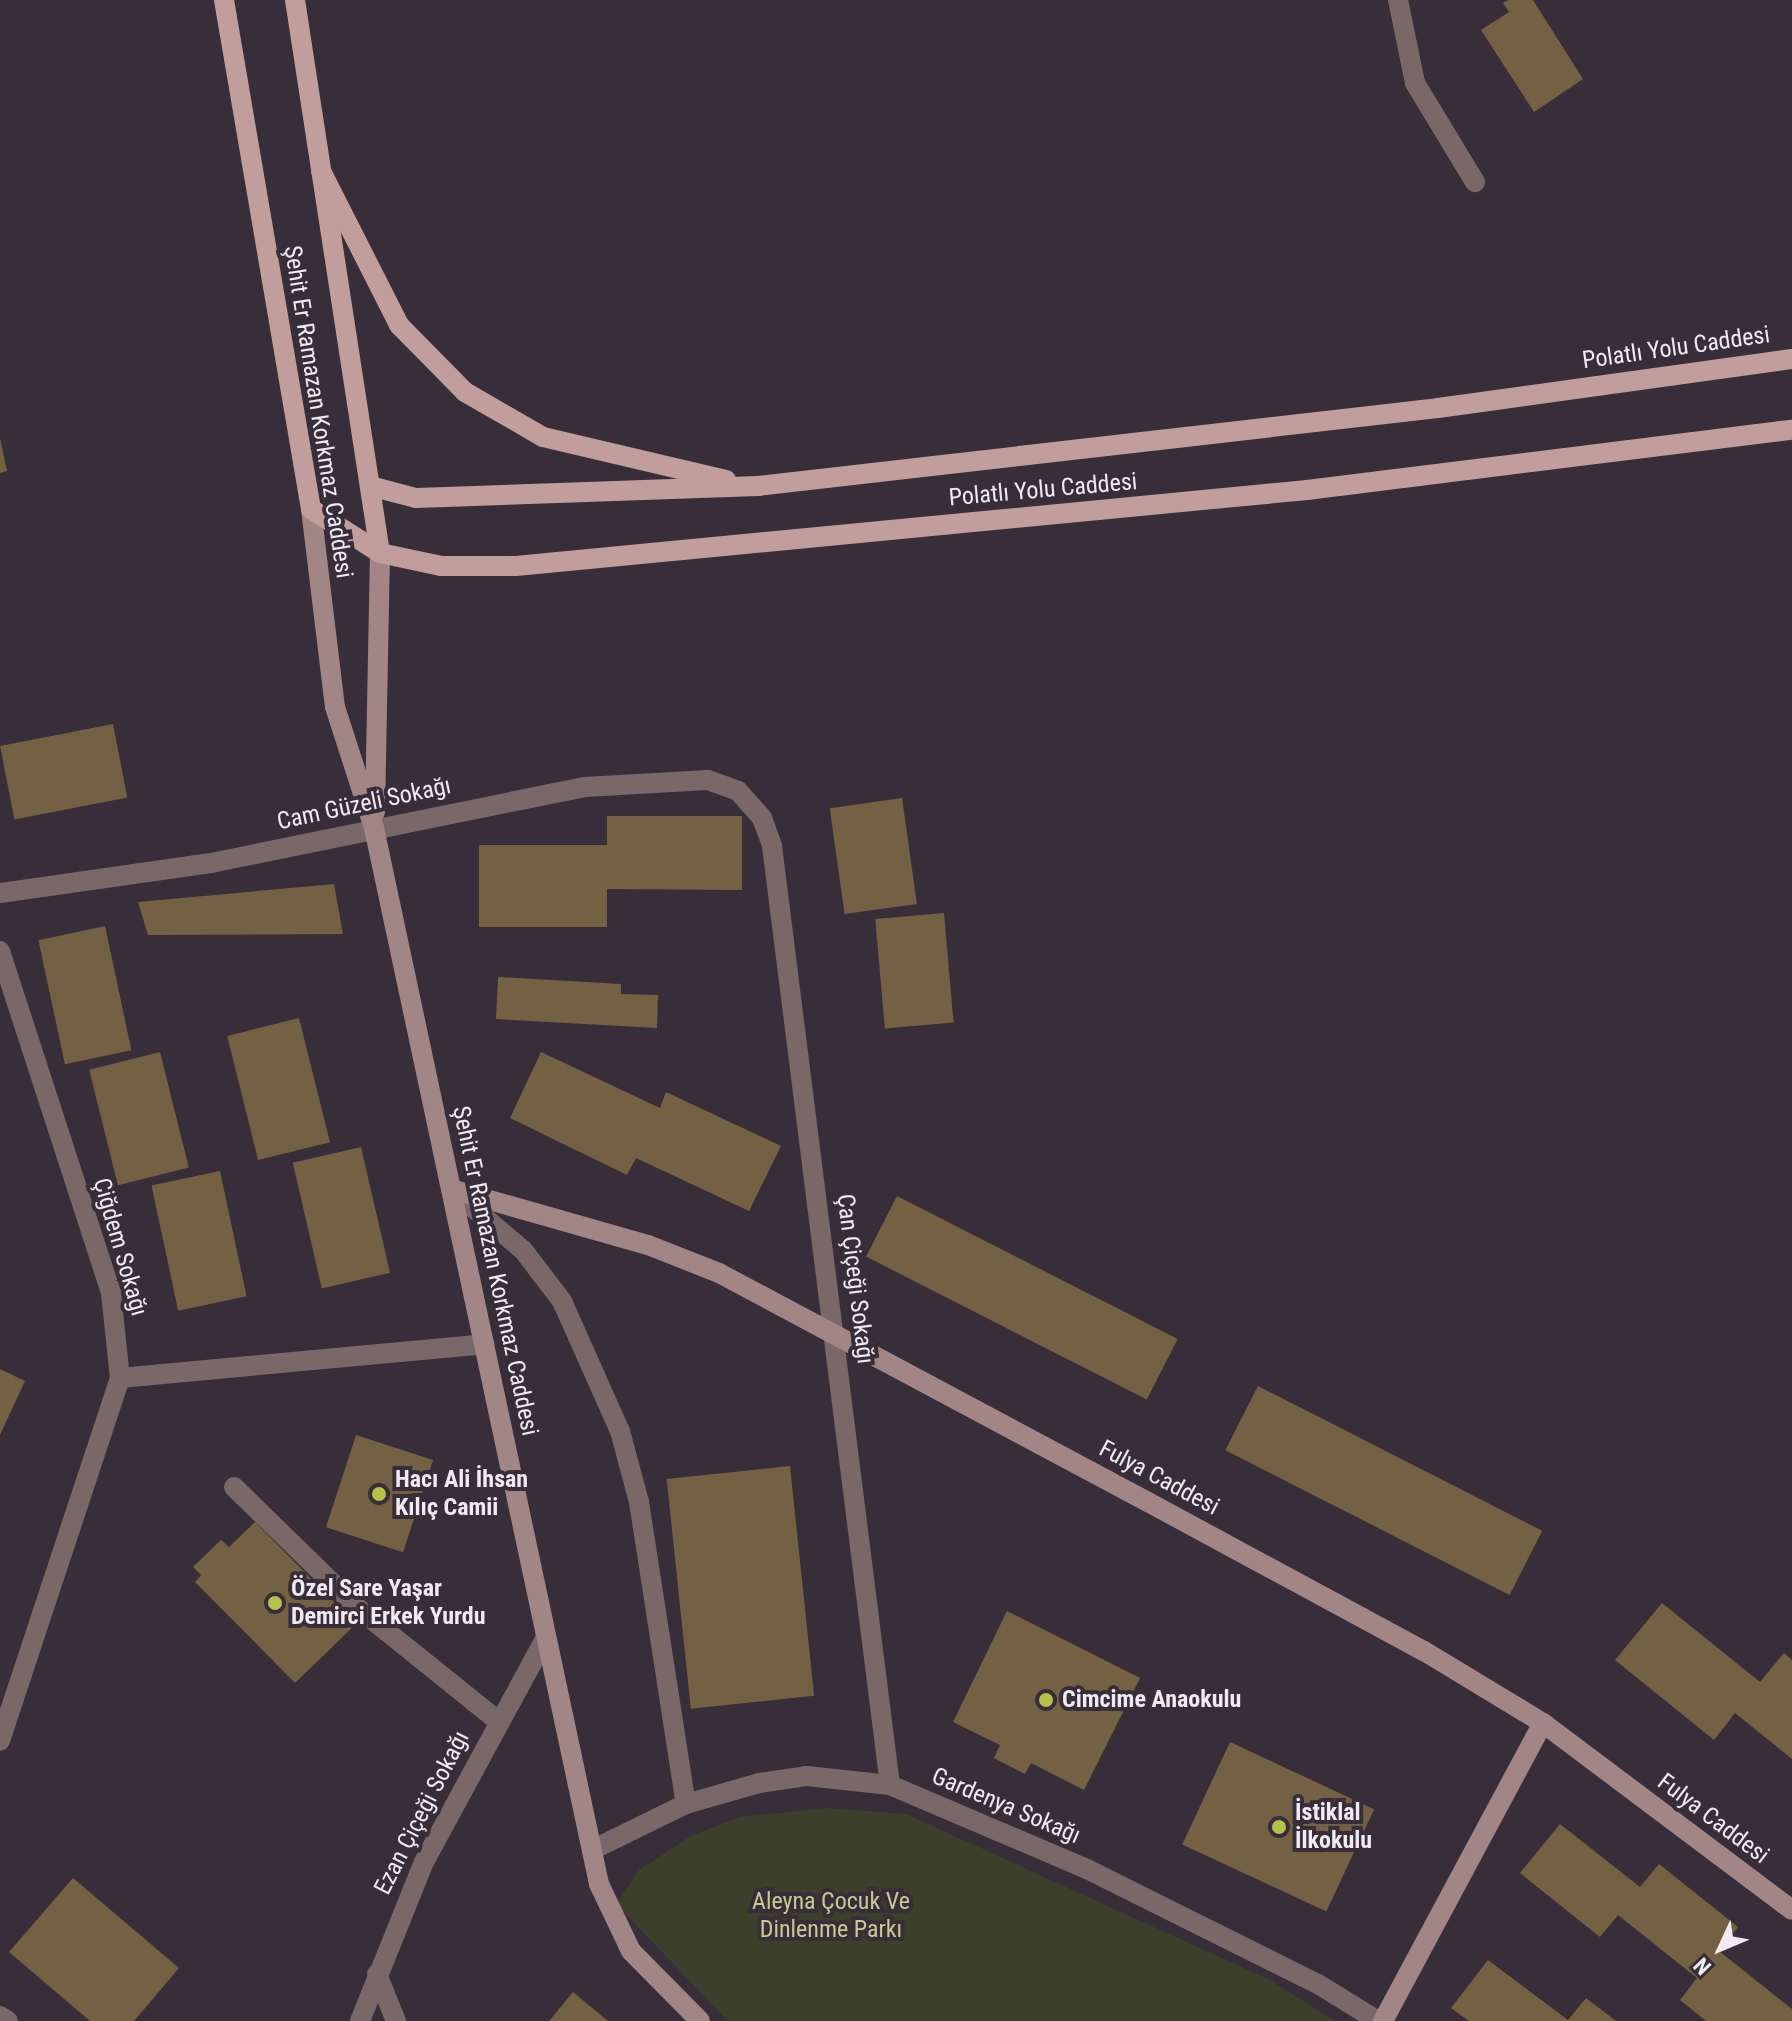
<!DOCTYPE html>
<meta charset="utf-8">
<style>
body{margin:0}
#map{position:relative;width:1792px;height:2021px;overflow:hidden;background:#372e3a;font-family:"Roboto Condensed",sans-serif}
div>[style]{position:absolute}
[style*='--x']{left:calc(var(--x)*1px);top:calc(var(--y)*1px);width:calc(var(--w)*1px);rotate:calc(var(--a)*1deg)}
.green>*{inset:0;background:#3c3f29}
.building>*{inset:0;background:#746143;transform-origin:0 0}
.street>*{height:20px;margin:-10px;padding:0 10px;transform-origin:10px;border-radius:10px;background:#7a6868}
.secondary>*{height:20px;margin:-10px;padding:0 10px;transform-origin:10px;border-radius:10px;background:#a28686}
.primary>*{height:20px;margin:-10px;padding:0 10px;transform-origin:10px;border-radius:10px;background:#c19d9c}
.dots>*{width:22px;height:22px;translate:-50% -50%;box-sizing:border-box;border:4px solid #372e3a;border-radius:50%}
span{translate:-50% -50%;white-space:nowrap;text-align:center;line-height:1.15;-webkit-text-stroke:8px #372e3a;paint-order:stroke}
.street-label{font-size:24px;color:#f0eaf2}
.poi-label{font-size:24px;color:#f0eaf2;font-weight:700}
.left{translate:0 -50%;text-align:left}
.park-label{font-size:24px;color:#c5cc90}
.north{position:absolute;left:1680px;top:1909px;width:80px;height:80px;-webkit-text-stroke:6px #372e3a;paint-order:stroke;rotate:226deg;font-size:22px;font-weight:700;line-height:32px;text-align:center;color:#f0eaf2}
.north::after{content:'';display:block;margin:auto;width:28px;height:36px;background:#f0eaf2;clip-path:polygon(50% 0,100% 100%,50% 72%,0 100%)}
</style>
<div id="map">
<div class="green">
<i style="clip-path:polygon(826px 1808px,906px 1814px,1270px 1980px,1335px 2021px,728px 2021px,616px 1904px,639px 1870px,690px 1836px,740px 1817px)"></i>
</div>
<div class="building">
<i style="clip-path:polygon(1508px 0,1533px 0,1583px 79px,1534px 112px,1481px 30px,1509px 12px,1503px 3px)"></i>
<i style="clip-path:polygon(0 438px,7px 471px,0 473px)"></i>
<i style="left:113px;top:724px;width:75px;height:115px;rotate:79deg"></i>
<i style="left:902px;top:798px;width:107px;height:73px;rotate:82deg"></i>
<i style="clip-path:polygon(607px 816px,742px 816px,742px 890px,607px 889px,607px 927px,479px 927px,479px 845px,607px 845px)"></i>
<i style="clip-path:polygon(334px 884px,343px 934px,148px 935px,138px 902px)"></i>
<i style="left:944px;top:913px;width:110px;height:69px;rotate:85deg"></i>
<i style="left:105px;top:926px;width:127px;height:68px;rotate:78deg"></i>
<i style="clip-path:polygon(498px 977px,621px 984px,621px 994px,658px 995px,657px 1028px,496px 1019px)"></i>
<i style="left:299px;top:1018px;width:128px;height:74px;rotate:76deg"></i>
<i style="left:160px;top:1052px;width:119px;height:73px;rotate:76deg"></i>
<i style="clip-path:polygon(541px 1052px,660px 1108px,666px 1092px,781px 1146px,749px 1211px,636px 1158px,627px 1175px,510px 1118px)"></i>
<i style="left:361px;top:1147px;width:129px;height:70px;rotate:77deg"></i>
<i style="left:220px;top:1171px;width:128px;height:70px;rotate:78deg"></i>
<i style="left:897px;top:1196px;width:315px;height:68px;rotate:27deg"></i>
<i style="clip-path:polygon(0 1369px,25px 1381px,0 1435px)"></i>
<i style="left:1258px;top:1386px;width:319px;height:72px;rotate:27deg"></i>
<i style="left:356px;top:1435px;width:81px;height:97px;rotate:18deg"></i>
<i style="left:790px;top:1466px;width:231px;height:124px;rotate:84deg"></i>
<i style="clip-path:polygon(255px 1522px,356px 1624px,295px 1683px,195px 1582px,201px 1575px,193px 1567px,221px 1540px,229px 1547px)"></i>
<i style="clip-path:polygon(1662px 1603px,1760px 1682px,1784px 1653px,1792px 1660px,1792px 1759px,1735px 1713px,1714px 1740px,1615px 1660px)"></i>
<i style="clip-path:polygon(1007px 1611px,1140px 1678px,1084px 1790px,1031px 1763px,1025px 1774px,994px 1758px,1000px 1745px,953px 1722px)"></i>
<i style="left:1230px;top:1742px;width:159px;height:113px;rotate:25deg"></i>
<i style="clip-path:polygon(1560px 1824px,1640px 1887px,1659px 1864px,1738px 1927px,1719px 1951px,1792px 2009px,1792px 2021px,1706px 2021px,1680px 2000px,1697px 1978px,1618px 1915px,1600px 1937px,1520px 1873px)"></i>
<i style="clip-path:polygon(73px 1878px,179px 1968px,134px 2021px,90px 2021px,9px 1952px)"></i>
<i style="clip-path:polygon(1488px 1960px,1568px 2020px,1586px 1998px,1616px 2021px,1469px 2021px,1451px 2008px)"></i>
<i style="clip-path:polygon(573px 1992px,608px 2021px,549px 2021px)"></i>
</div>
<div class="street">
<i style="--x:1398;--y:0;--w:85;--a:78.4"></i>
<i style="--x:1415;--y:83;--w:116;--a:58.8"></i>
<i style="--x:0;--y:893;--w:213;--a:-8.1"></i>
<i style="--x:211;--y:863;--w:382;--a:-11.5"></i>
<i style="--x:585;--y:787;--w:123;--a:-3.3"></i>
<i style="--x:708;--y:780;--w:32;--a:20"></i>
<i style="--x:738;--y:791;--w:36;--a:48"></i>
<i style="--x:762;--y:818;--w:30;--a:70"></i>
<i style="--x:772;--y:846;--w:946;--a:82.84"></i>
<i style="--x:0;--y:951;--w:360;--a:72"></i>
<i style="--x:111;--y:1293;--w:85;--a:84"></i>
<i style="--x:120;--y:1378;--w:382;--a:108.3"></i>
<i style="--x:451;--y:1189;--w:94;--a:40.3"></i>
<i style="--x:523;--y:1250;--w:64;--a:52.6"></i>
<i style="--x:562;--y:1301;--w:142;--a:66"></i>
<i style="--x:620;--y:1431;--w:73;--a:75"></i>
<i style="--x:639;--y:1502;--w:306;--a:81.2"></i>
<i style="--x:120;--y:1378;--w:366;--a:-5.3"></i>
<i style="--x:234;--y:1487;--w:176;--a:44.3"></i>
<i style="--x:360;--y:1610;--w:177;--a:38.8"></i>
<i style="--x:592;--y:1850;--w:105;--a:-26.1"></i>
<i style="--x:686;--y:1804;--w:76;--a:-16"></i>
<i style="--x:759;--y:1783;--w:49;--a:-8.3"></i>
<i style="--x:807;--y:1776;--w:83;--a:6.2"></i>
<i style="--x:890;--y:1785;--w:214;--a:23.1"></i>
<i style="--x:1087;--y:1869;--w:258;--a:26.5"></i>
<i style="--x:1318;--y:1984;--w:70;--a:31.7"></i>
<i style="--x:377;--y:1974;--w:51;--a:68"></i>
<i style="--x:0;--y:2016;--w:9;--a:32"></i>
<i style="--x:360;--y:2021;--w:171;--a:-68.1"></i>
<i style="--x:424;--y:1862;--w:256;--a:-61.5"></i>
</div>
<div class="secondary">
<i style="--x:311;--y:509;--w:199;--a:83.1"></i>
<i style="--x:335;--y:707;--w:127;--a:72.1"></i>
<i style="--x:374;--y:828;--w:1080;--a:77.97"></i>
<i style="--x:599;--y:1884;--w:74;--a:64.5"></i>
<i style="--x:631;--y:1951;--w:98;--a:45.4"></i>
<i style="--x:375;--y:812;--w:259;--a:-88.9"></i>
<i style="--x:451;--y:1189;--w:205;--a:15.9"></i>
<i style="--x:648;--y:1245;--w:76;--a:21.5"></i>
<i style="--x:719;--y:1273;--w:486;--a:28.1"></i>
<i style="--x:1148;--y:1502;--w:314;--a:28.4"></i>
<i style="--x:1424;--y:1651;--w:139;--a:31.2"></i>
<i style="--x:1543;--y:1723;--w:311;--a:36.9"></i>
<i style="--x:1383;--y:2021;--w:338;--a:-61.8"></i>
</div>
<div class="primary">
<i style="--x:224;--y:0;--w:516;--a:80.3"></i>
<i style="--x:311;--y:509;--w:82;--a:32.5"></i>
<i style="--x:380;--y:553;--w:62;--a:12"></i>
<i style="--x:441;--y:566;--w:75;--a:0"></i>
<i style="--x:516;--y:566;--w:795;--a:-5.49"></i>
<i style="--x:1307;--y:490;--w:489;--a:-7.1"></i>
<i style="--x:295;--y:0;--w:559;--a:81.26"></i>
<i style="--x:321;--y:171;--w:173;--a:63.1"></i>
<i style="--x:399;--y:325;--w:94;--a:45.4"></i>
<i style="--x:465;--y:392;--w:90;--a:30"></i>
<i style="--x:543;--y:437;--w:188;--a:13.2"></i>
<i style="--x:370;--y:486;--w:48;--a:14.6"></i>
<i style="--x:416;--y:498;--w:342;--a:-2"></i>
<i style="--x:758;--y:486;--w:684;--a:-6.54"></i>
<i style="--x:1438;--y:408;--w:357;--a:-7.9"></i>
</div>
<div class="dots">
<i style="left:379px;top:1494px;background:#b8c147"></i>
<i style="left:275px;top:1603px;background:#b8c147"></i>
<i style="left:1046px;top:1700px;background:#b8c147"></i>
<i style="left:1279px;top:1827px;background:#b8c147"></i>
</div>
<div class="street-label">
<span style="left:1676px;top:348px;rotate:-8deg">Polatlı Yolu Caddesi</span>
<span style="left:318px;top:412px;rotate:81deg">Şehit Er Ramazan Korkmaz Caddesi</span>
<span style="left:1043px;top:490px;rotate:-5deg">Polatlı Yolu Caddesi</span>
<span style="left:364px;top:804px;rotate:-12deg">Cam Güzeli Sokağı</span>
<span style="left:120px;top:1247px;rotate:74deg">Çiğdem Sokağı</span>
<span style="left:495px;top:1271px;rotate:78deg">Şehit Er Ramazan Korkmaz Caddesi</span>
<span style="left:855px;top:1279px;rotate:83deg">Çan Çiçeği Sokağı</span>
<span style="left:1159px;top:1478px;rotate:28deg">Fulya Caddesi</span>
<span style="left:1006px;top:1806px;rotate:23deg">Gardenya Sokağı</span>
<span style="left:422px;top:1813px;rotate:-63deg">Ezan Çiçeği Sokağı</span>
<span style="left:1713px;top:1819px;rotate:37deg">Fulya Caddesi</span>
</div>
<div class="poi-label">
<span class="left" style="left:395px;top:1494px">Hacı Ali İhsan<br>Kılıç Camii</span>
<span class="left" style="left:291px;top:1603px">Özel Sare Yaşar<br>Demirci Erkek Yurdu</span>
<span class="left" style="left:1062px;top:1700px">Cimcime Anaokulu</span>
<span class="left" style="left:1295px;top:1827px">İstiklal<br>İlkokulu</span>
</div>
<div class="park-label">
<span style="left:831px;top:1916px">Aleyna Çocuk Ve<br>Dinlenme Parkı</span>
</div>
<div class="north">N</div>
</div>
